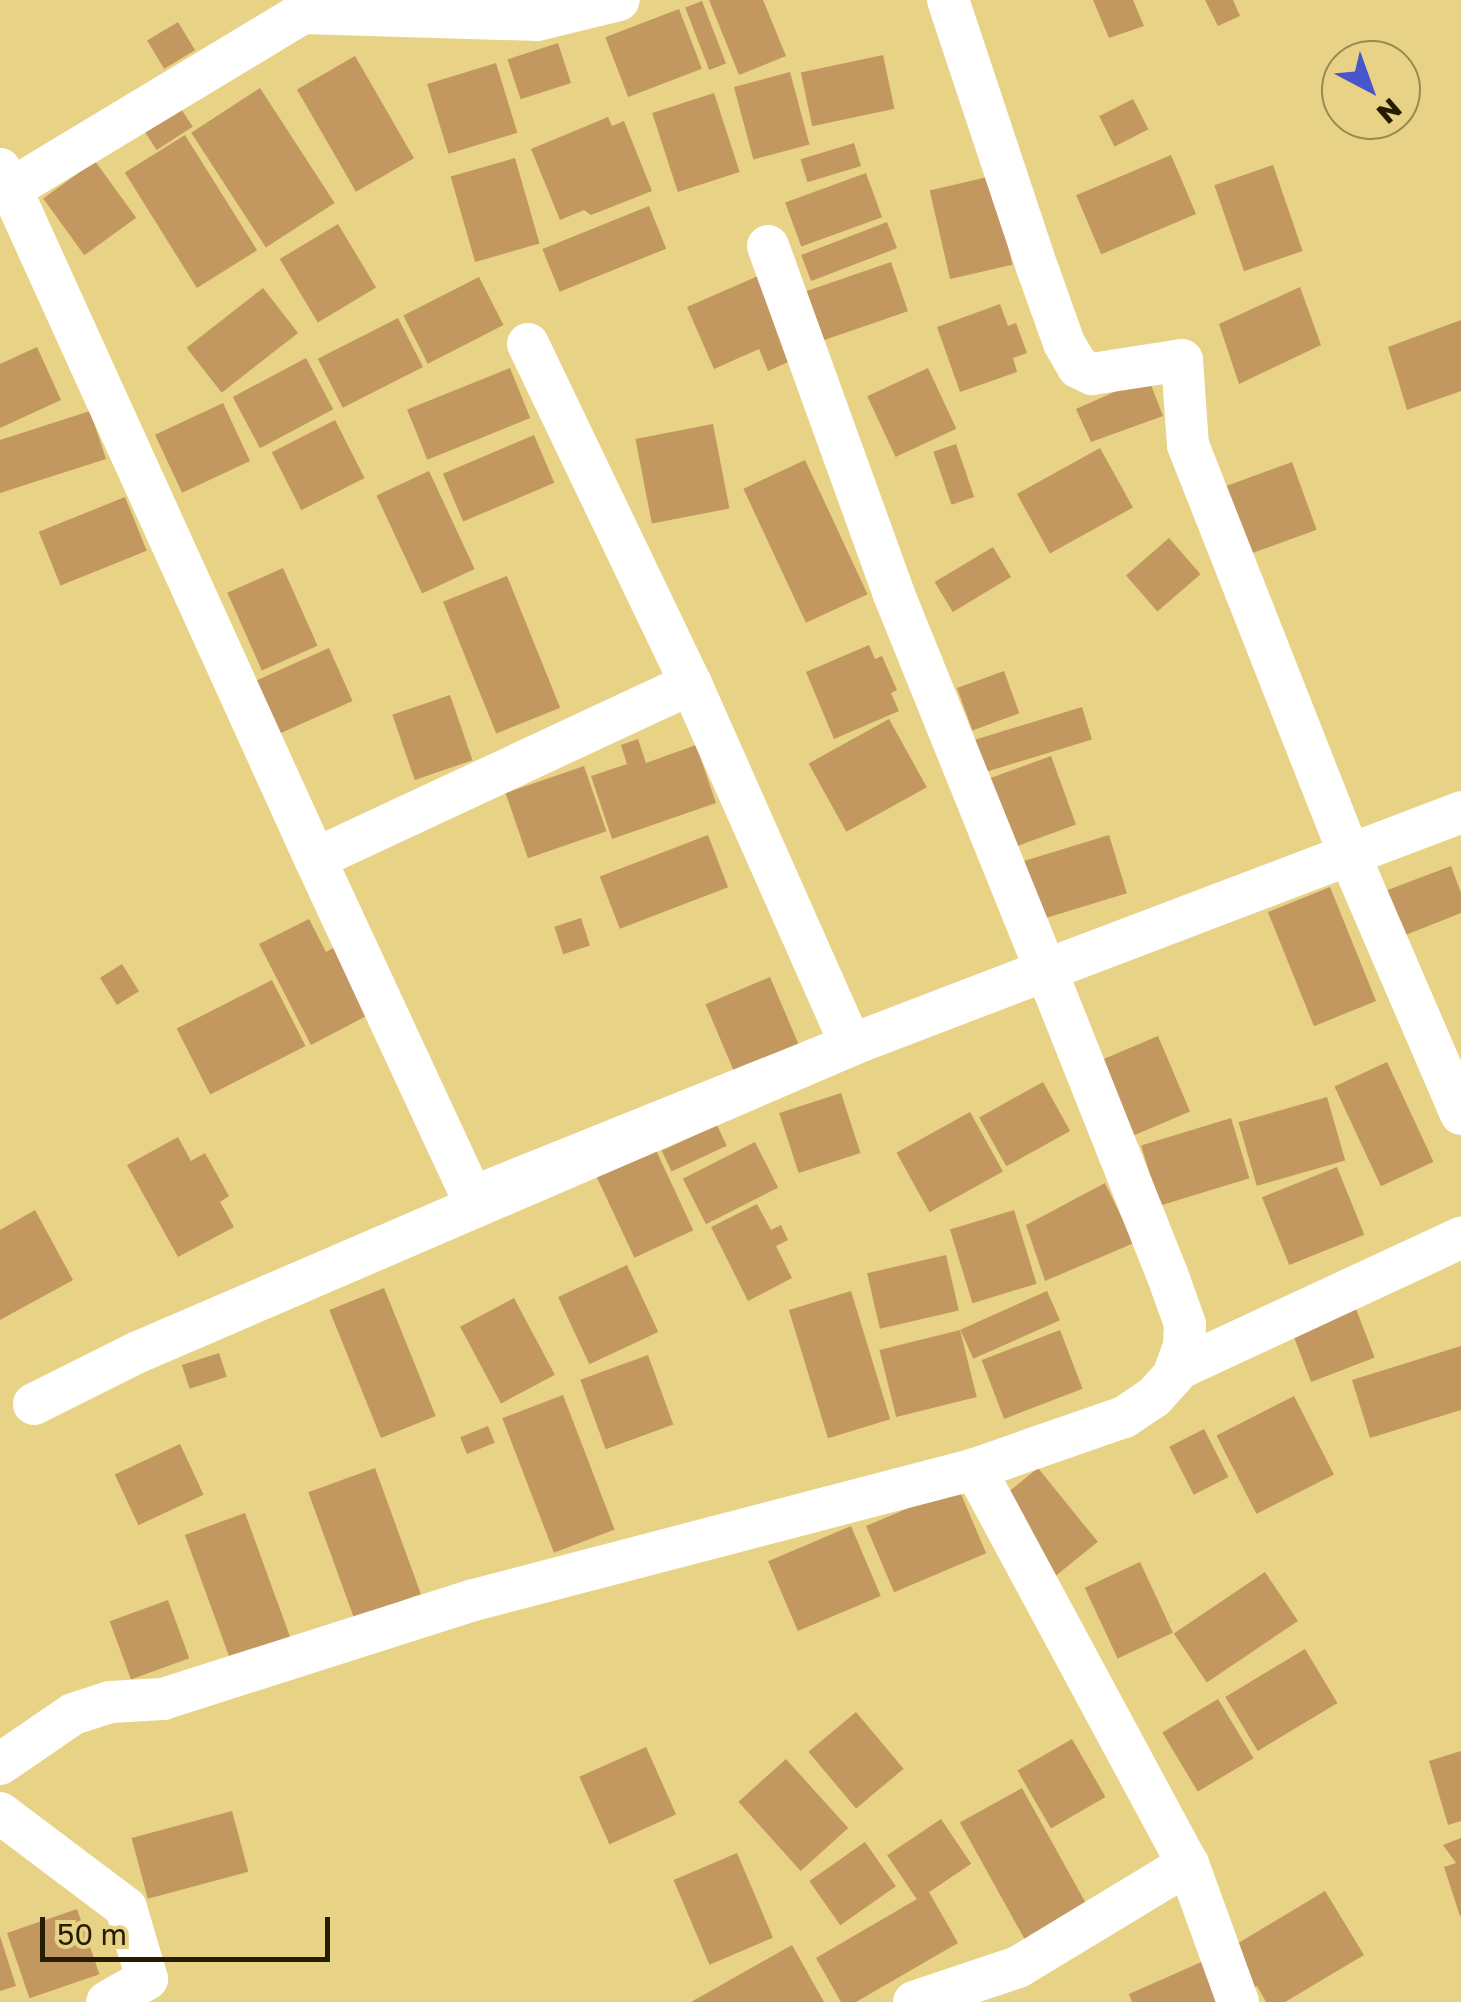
<!DOCTYPE html>
<style>
body{margin:0}
#map{position:relative;width:1461px;height:2002px;overflow:hidden;background:#e8d285;font-family:"Golos Text",sans-serif}
div>[style]{position:absolute}
[style*='--x']{left:calc(var(--x)*1px);top:calc(var(--y)*1px);width:calc(var(--w)*1px);rotate:calc(var(--a)*1deg)}
.building>*{inset:0;background:#c29860;transform-origin:0 0}
.street>*{height:42px;margin:-21px;padding:0 21px;transform-origin:21px;border-radius:21px;background:#fff}
span{translate:-50% -50%;white-space:nowrap;text-align:center;line-height:1.15;-webkit-text-stroke:10px #e8d285;paint-order:stroke}
.north{position:absolute;left:1321px;top:40px;width:100px;height:100px;box-sizing:border-box;background:#e8d285;border:2px solid #9a8a50;border-radius:50%;rotate:139deg;font-size:28px;font-weight:700;line-height:40px;text-align:center;color:#261d00}
.north::after{content:'';display:block;margin:auto;width:35px;height:45px;background:#4955ca;clip-path:polygon(50% 0,100% 100%,50% 72%,0 100%)}
.scale{position:absolute;left:40px;top:1917px;width:290px;height:45px;box-sizing:border-box;border:5px solid #261d00;border-top:0;padding-left:12px;font-size:30px;line-height:35px;white-space:nowrap;color:#261d00;-webkit-text-stroke:8px #e8d285;paint-order:stroke}
</style>
<div id="map">
<div class="building">
<i style="clip-path:polygon(709px 0,763px 0,786px 56px,739px 75px)"></i>
<i style="clip-path:polygon(1093px 0,1133px 0,1144px 26px,1109px 38px)"></i>
<i style="clip-path:polygon(1205px 0,1233px 0,1240px 16px,1218px 26px)"></i>
<i style="left:702px;top:1px;width:67px;height:18px;rotate:69deg"></i>
<i style="left:679px;top:9px;width:64px;height:79px;rotate:69deg"></i>
<i style="left:178px;top:22px;width:33px;height:36px;rotate:59deg"></i>
<i style="left:558px;top:43px;width:42px;height:53px;rotate:72deg"></i>
<i style="left:883px;top:55px;width:55px;height:84px;rotate:78deg"></i>
<i style="left:355px;top:56px;width:118px;height:67px;rotate:60deg"></i>
<i style="left:496px;top:63px;width:73px;height:72px;rotate:73deg"></i>
<i style="left:790px;top:72px;width:75px;height:58px;rotate:75deg"></i>
<i style="left:260px;top:88px;width:137px;height:82px;rotate:57deg"></i>
<i style="left:714px;top:93px;width:83px;height:65px;rotate:72deg"></i>
<i style="left:1133px;top:99px;width:34px;height:38px;rotate:63deg"></i>
<i style="left:178px;top:104px;width:27px;height:43px;rotate:57deg"></i>
<i style="clip-path:polygon(608px 117px,612px 126px,624px 121px,652px 191px,591px 215px,584px 210px,560px 220px,531px 149px)"></i>
<i style="left:185px;top:135px;width:136px;height:71px;rotate:58deg"></i>
<i style="left:854px;top:143px;width:24px;height:56px;rotate:73deg"></i>
<i style="left:1171px;top:155px;width:64px;height:103px;rotate:67deg"></i>
<i style="left:515px;top:158px;width:89px;height:67px;rotate:74deg"></i>
<i style="left:95px;top:161px;width:70px;height:64px;rotate:54deg"></i>
<i style="left:1273px;top:165px;width:91px;height:62px;rotate:71deg"></i>
<i style="left:866px;top:173px;width:47px;height:86px;rotate:70deg"></i>
<i style="left:992px;top:176px;width:91px;height:64px;rotate:77deg"></i>
<i style="left:649px;top:206px;width:46px;height:115px;rotate:68deg"></i>
<i style="left:887px;top:222px;width:28px;height:92px;rotate:69deg"></i>
<i style="left:338px;top:224px;width:74px;height:68px;rotate:59deg"></i>
<i style="left:891px;top:262px;width:52px;height:90px;rotate:71deg"></i>
<i style="clip-path:polygon(758px 276px,795px 359px,768px 371px,759px 349px,714px 369px,687px 307px)"></i>
<i style="left:479px;top:277px;width:54px;height:85px;rotate:63deg"></i>
<i style="clip-path:polygon(1300px 287px,1321px 345px,1239px 384px,1219px 324px)"></i>
<i style="left:263px;top:288px;width:57px;height:97px;rotate:52deg"></i>
<i style="clip-path:polygon(1000px 304px,1008px 326px,1016px 323px,1027px 353px,1013px 358px,1017px 372px,960px 392px,937px 327px)"></i>
<i style="left:398px;top:318px;width:55px;height:90px;rotate:63deg"></i>
<i style="clip-path:polygon(1461px 320px,1461px 391px,1407px 410px,1388px 347px)"></i>
<i style="clip-path:polygon(37px 347px,61px 400px,0 428px,0 364px)"></i>
<i style="left:306px;top:358px;width:58px;height:83px;rotate:62deg"></i>
<i style="left:510px;top:368px;width:54px;height:111px;rotate:68deg"></i>
<i style="left:928px;top:368px;width:67px;height:67px;rotate:65deg"></i>
<i style="clip-path:polygon(1148px 377px,1163px 416px,1091px 442px,1076px 409px)"></i>
<i style="left:223px;top:403px;width:64px;height:75px;rotate:65deg"></i>
<i style="clip-path:polygon(90px 411px,106px 459px,0 493px,0 440px)"></i>
<i style="left:335px;top:420px;width:65px;height:71px;rotate:63deg"></i>
<i style="left:713px;top:424px;width:86px;height:79px;rotate:79deg"></i>
<i style="left:534px;top:435px;width:52px;height:99px;rotate:67deg"></i>
<i style="left:956px;top:444px;width:56px;height:24px;rotate:71deg"></i>
<i style="left:1100px;top:448px;width:68px;height:95px;rotate:61deg"></i>
<i style="left:805px;top:460px;width:148px;height:68px;rotate:65deg"></i>
<i style="left:1292px;top:462px;width:72px;height:72px;rotate:70deg"></i>
<i style="left:429px;top:471px;width:108px;height:58px;rotate:65deg"></i>
<i style="left:125px;top:497px;width:58px;height:93px;rotate:68deg"></i>
<i style="left:1169px;top:538px;width:48px;height:57px;rotate:49deg"></i>
<i style="left:993px;top:547px;width:35px;height:68px;rotate:59deg"></i>
<i style="left:283px;top:568px;width:85px;height:61px;rotate:66deg"></i>
<i style="left:507px;top:576px;width:142px;height:69px;rotate:68deg"></i>
<i style="clip-path:polygon(869px 645px,875px 659px,882px 656px,897px 690px,891px 693px,899px 711px,834px 739px,806px 672px)"></i>
<i style="left:329px;top:648px;width:58px;height:84px;rotate:66deg"></i>
<i style="left:1004px;top:671px;width:45px;height:50px;rotate:70deg"></i>
<i style="left:450px;top:695px;width:69px;height:61px;rotate:71deg"></i>
<i style="left:1082px;top:707px;width:34px;height:117px;rotate:73deg"></i>
<i style="left:889px;top:719px;width:78px;height:92px;rotate:61deg"></i>
<i style="clip-path:polygon(638px 739px,646px 763px,696px 745px,716px 803px,612px 839px,591px 776px,627px 764px,621px 745px)"></i>
<i style="left:1051px;top:756px;width:73px;height:65px;rotate:70deg"></i>
<i style="left:584px;top:766px;width:69px;height:83px;rotate:71deg"></i>
<i style="left:708px;top:835px;width:56px;height:116px;rotate:69deg"></i>
<i style="left:1109px;top:835px;width:61px;height:89px;rotate:73deg"></i>
<i style="clip-path:polygon(1451px 866px,1461px 893px,1461px 913px,1403px 936px,1385px 891px)"></i>
<i style="left:1330px;top:887px;width:123px;height:67px;rotate:68deg"></i>
<i style="left:581px;top:918px;width:29px;height:28px;rotate:72deg"></i>
<i style="clip-path:polygon(309px 919px,326px 952px,335px 947px,370px 1014px,311px 1045px,259px 944px)"></i>
<i style="left:122px;top:964px;width:32px;height:26px;rotate:58deg"></i>
<i style="left:770px;top:977px;width:78px;height:70px;rotate:67deg"></i>
<i style="left:272px;top:980px;width:74px;height:107px;rotate:63deg"></i>
<i style="left:1158px;top:1036px;width:82px;height:66px;rotate:67deg"></i>
<i style="left:1387px;top:1062px;width:110px;height:58px;rotate:65deg"></i>
<i style="left:1043px;top:1082px;width:56px;height:73px;rotate:61deg"></i>
<i style="left:841px;top:1093px;width:63px;height:65px;rotate:72deg"></i>
<i style="left:1327px;top:1097px;width:66px;height:92px;rotate:74deg"></i>
<i style="left:970px;top:1112px;width:68px;height:84px;rotate:61deg"></i>
<i style="left:1231px;top:1118px;width:63px;height:94px;rotate:73deg"></i>
<i style="left:717px;top:1125px;width:23px;height:61px;rotate:65deg"></i>
<i style="clip-path:polygon(178px 1137px,191px 1161px,205px 1153px,229px 1196px,220px 1202px,234px 1227px,178px 1257px,127px 1165px)"></i>
<i style="left:755px;top:1142px;width:51px;height:81px;rotate:63deg"></i>
<i style="left:654px;top:1146px;width:93px;height:65px;rotate:65deg"></i>
<i style="left:1337px;top:1167px;width:73px;height:81px;rotate:68deg"></i>
<i style="clip-path:polygon(1105px 1183px,1134px 1243px,1045px 1281px,1026px 1225px)"></i>
<i style="clip-path:polygon(757px 1204px,771px 1230px,781px 1225px,788px 1240px,776px 1246px,792px 1278px,748px 1301px,711px 1227px)"></i>
<i style="clip-path:polygon(35px 1210px,73px 1280px,0 1320px,0 1230px)"></i>
<i style="left:1014px;top:1210px;width:77px;height:67px;rotate:73deg"></i>
<i style="left:946px;top:1255px;width:57px;height:81px;rotate:77deg"></i>
<i style="left:627px;top:1265px;width:74px;height:76px;rotate:65deg"></i>
<i style="left:384px;top:1288px;width:138px;height:59px;rotate:68deg"></i>
<i style="left:851px;top:1291px;width:134px;height:65px;rotate:73deg"></i>
<i style="left:1047px;top:1291px;width:32px;height:95px;rotate:66deg"></i>
<i style="left:1351px;top:1296px;width:66px;height:68px;rotate:69deg"></i>
<i style="left:514px;top:1298px;width:87px;height:61px;rotate:62deg"></i>
<i style="left:960px;top:1330px;width:69px;height:83px;rotate:76deg"></i>
<i style="left:1060px;top:1330px;width:63px;height:84px;rotate:69deg"></i>
<i style="clip-path:polygon(1461px 1346px,1461px 1410px,1370px 1438px,1352px 1380px)"></i>
<i style="left:219px;top:1353px;width:25px;height:39px;rotate:72deg"></i>
<i style="left:648px;top:1355px;width:74px;height:72px;rotate:70deg"></i>
<i style="left:563px;top:1395px;width:144px;height:65px;rotate:69deg"></i>
<i style="left:1294px;top:1396px;width:88px;height:87px;rotate:63deg"></i>
<i style="left:488px;top:1426px;width:18px;height:30px;rotate:68deg"></i>
<i style="left:1204px;top:1429px;width:54px;height:39px;rotate:63deg"></i>
<i style="left:180px;top:1444px;width:56px;height:72px;rotate:65deg"></i>
<i style="left:375px;top:1468px;width:134px;height:71px;rotate:70deg"></i>
<i style="left:1038px;top:1468px;width:95px;height:54px;rotate:51deg"></i>
<i style="left:958px;top:1487px;width:72px;height:100px;rotate:67deg"></i>
<i style="left:245px;top:1513px;width:134px;height:64px;rotate:70deg"></i>
<i style="left:851px;top:1526px;width:76px;height:90px;rotate:67deg"></i>
<i style="left:1140px;top:1562px;width:78px;height:61px;rotate:65deg"></i>
<i style="left:1265px;top:1572px;width:59px;height:110px;rotate:56deg"></i>
<i style="left:168px;top:1600px;width:62px;height:62px;rotate:70deg"></i>
<i style="left:1305px;top:1649px;width:63px;height:93px;rotate:59deg"></i>
<i style="left:1218px;top:1699px;width:69px;height:65px;rotate:59deg"></i>
<i style="left:856px;top:1712px;width:74px;height:62px;rotate:50deg"></i>
<i style="left:1072px;top:1739px;width:67px;height:63px;rotate:60deg"></i>
<i style="left:646px;top:1747px;width:74px;height:73px;rotate:66deg"></i>
<i style="clip-path:polygon(1461px 1751px,1461px 1821px,1448px 1825px,1429px 1761px)"></i>
<i style="left:786px;top:1759px;width:93px;height:64px;rotate:48deg"></i>
<i style="left:1022px;top:1788px;width:138px;height:71px;rotate:61deg"></i>
<i style="left:232px;top:1811px;width:63px;height:104px;rotate:75deg"></i>
<i style="left:941px;top:1819px;width:54px;height:65px;rotate:56deg"></i>
<i style="clip-path:polygon(1461px 1838px,1461px 1916px,1460px 1916px,1444px 1867px,1456px 1863px,1443px 1845px)"></i>
<i style="left:865px;top:1842px;width:54px;height:68px;rotate:55deg"></i>
<i style="left:737px;top:1853px;width:92px;height:69px;rotate:67deg"></i>
<i style="clip-path:polygon(1325px 1891px,1364px 1955px,1285px 2002px,1266px 2002px,1257px 1986px,1245px 1993px,1235px 1945px)"></i>
<i style="clip-path:polygon(929px 1892px,958px 1943px,856px 2002px,841px 2002px,816px 1958px)"></i>
<i style="left:77px;top:1909px;width:69px;height:74px;rotate:71deg"></i>
<i style="clip-path:polygon(0 1936px,16px 1986px,0 1991px)"></i>
<i style="clip-path:polygon(792px 1945px,824px 2002px,691px 2002px)"></i>
<i style="clip-path:polygon(1206px 1960px,1224px 2002px,1132px 2002px,1129px 1994px)"></i>
</div>
<div class="street">
<i style="--x:948;--y:0;--w:285;--a:71.6"></i>
<i style="--x:1038;--y:270;--w:77;--a:70.4"></i>
<i style="--x:1064;--y:343;--w:28;--a:60"></i>
<i style="--x:1078;--y:367;--w:16;--a:27"></i>
<i style="--x:1092;--y:374;--w:91;--a:-8.8"></i>
<i style="--x:1182;--y:360;--w:85;--a:86"></i>
<i style="--x:1188;--y:445;--w:440;--a:68.5"></i>
<i style="--x:1349;--y:854;--w:283;--a:66.7"></i>
<i style="--x:0;--y:169;--w:23;--a:61"></i>
<i style="--x:11;--y:189;--w:341;--a:-31.1"></i>
<i style="--x:303;--y:13;--w:234;--a:1.7"></i>
<i style="--x:537;--y:20;--w:84;--a:-13.7"></i>
<i style="--x:0;--y:195;--w:13;--a:-29"></i>
<i style="--x:11;--y:189;--w:736;--a:65.59"></i>
<i style="--x:315;--y:859;--w:415;--a:-25"></i>
<i style="--x:768;--y:246;--w:368;--a:70.1"></i>
<i style="--x:893;--y:592;--w:408;--a:68"></i>
<i style="--x:1046;--y:970;--w:444;--a:-20.8"></i>
<i style="--x:528;--y:344;--w:377;--a:64.4"></i>
<i style="--x:691;--y:684;--w:395;--a:66.1"></i>
<i style="--x:851;--y:1045;--w:209;--a:-21"></i>
<i style="--x:1046;--y:970;--w:324;--a:68.3"></i>
<i style="--x:1166;--y:1271;--w:56;--a:70.3"></i>
<i style="--x:1185;--y:1324;--w:22;--a:93"></i>
<i style="--x:1184;--y:1346;--w:32;--a:110"></i>
<i style="--x:1173;--y:1376;--w:28;--a:132"></i>
<i style="--x:1154;--y:1397;--w:36;--a:146"></i>
<i style="--x:1124;--y:1417;--w:158;--a:160.8"></i>
<i style="--x:975;--y:1469;--w:449;--a:61.7"></i>
<i style="--x:1188;--y:1864;--w:147;--a:70.1"></i>
<i style="--x:1176;--y:1370;--w:314;--a:-24.9"></i>
<i style="--x:34;--y:1404;--w:114;--a:-26.6"></i>
<i style="--x:136;--y:1353;--w:779;--a:-23.3"></i>
<i style="--x:851;--y:1045;--w:408;--a:158.1"></i>
<i style="--x:472;--y:1197;--w:373;--a:-114.9"></i>
<i style="--x:0;--y:1764;--w:88;--a:-34.4"></i>
<i style="--x:73;--y:1714;--w:39;--a:-18"></i>
<i style="--x:110;--y:1702;--w:53;--a:-3.2"></i>
<i style="--x:163;--y:1699;--w:326;--a:-17.7"></i>
<i style="--x:474;--y:1600;--w:518;--a:-14.65"></i>
<i style="--x:0;--y:1813;--w:158;--a:37"></i>
<i style="--x:126;--y:1908;--w:74;--a:73.5"></i>
<i style="--x:147;--y:1979;--w:46;--a:150.1"></i>
<i style="--x:914;--y:2002;--w:110;--a:-18.6"></i>
<i style="--x:1018;--y:1967;--w:199;--a:-31.2"></i>
</div>
<div class="north">N</div>
<div class="scale">50 m</div>
</div>
